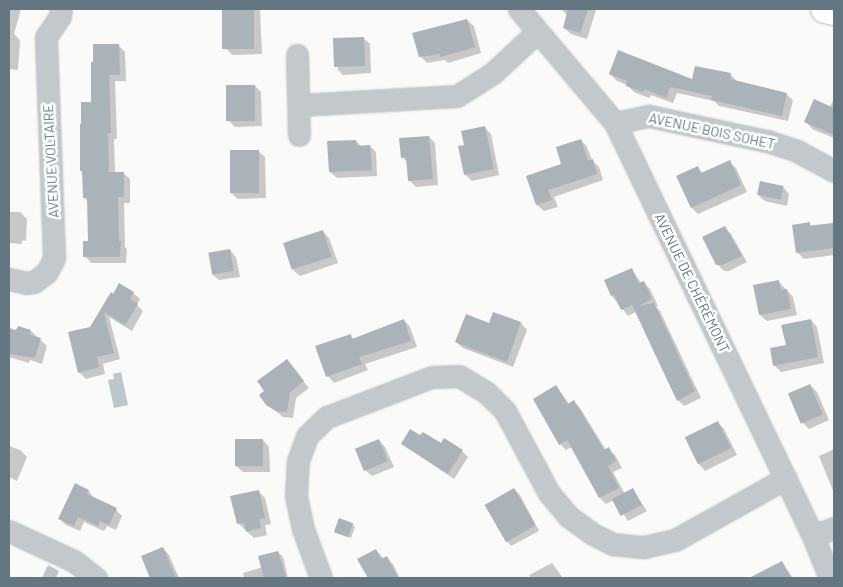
<!DOCTYPE html>
<meta charset="utf-8">
<style>
body{margin:0}
#map{position:relative;width:843px;height:587px;overflow:hidden;background:#fafaf8;font-family:Barlow,sans-serif}
div>[style]{position:absolute}
[style*='--x']{left:calc(var(--x)*1px);top:calc(var(--y)*1px);width:calc(var(--w)*1px);rotate:calc(var(--a)*1deg)}
.water>*{inset:0;background:#bbc7cb}
.shadow>*{inset:0;background:#0003}
.building>*{inset:0;background:#aab3b9;transform-origin:0 0}
.roads{filter:drop-shadow(0 0 1px #b5babe) drop-shadow(0 0 1px #b5babe)}
.minor>*{height:21px;margin:-10.5px;padding:0 10.5px;transform-origin:10.5px;border-radius:10.5px;background:#c3c8cc}
.major>*{height:28px;margin:-14px;padding:0 14px;transform-origin:14px;border-radius:14px;background:#fff}
span{translate:-50% -50%;white-space:nowrap;text-align:center;line-height:1.15;-webkit-text-stroke:5px #fff;paint-order:stroke}
.street-label{font-size:14px;color:#657683}
.frame{position:absolute;inset:0;border:10px solid #657683;pointer-events:none}
</style>
<div id="map">
<div class="water">
<i style="clip-path:polygon(121px 372px,128px 405px,114px 408px,108px 380px,114px 379px,113px 374px)"></i>
<i style="clip-path:polygon(48px 565px,59px 571px,56px 578px,42px 578px)"></i>
</div>
<div class="shadow">
<i style="clip-path:polygon(9px 9px,21px 9px,14px 34px,20px 40px,18px 70px,9px 69px)"></i>
<i style="clip-path:polygon(224px 9px,260px 9px,262px 54px,232px 55px,226px 48px)"></i>
<i style="clip-path:polygon(563px 9px,596px 10px,587px 39px,571px 34px,564px 28px,568px 16px,563px 11px)"></i>
<i style="clip-path:polygon(467px 20px,474px 26px,481px 53px,448px 63px,445px 60px,427px 63px,420px 56px)"></i>
<i style="clip-path:polygon(363px 38px,370px 44px,371px 73px,343px 75px,337px 69px)"></i>
<i style="clip-path:polygon(118px 45px,125px 52px,126px 81px,115px 81px,117px 139px,114px 139px,115px 173px,123px 173px,130px 179px,130px 203px,124px 203px,125px 247px,127px 249px,126px 263px,91px 263px,85px 256px,90px 243px,89px 202px,84px 198px,84px 173px,81px 170px,93px 103px)"></i>
<i style="clip-path:polygon(610px 74px,693px 81px,730px 74px,737px 81px,786px 94px,793px 100px,788px 121px,719px 106px,714px 101px,677px 93px,673px 103px,651px 95px,649px 98px,634px 92px,627px 85px,617px 81px)"></i>
<i style="clip-path:polygon(255px 86px,261px 92px,262px 126px,235px 127px,228px 120px)"></i>
<i style="clip-path:polygon(833px 100px,834px 101px,834px 138px,812px 129px,806px 122px,830px 108px)"></i>
<i style="clip-path:polygon(484px 127px,491px 134px,499px 175px,472px 181px,465px 174px)"></i>
<i style="clip-path:polygon(429px 137px,435px 143px,438px 185px,416px 187px,410px 181px,408px 163px,402px 157px)"></i>
<i style="clip-path:polygon(581px 140px,587px 147px,592px 160px,599px 167px,603px 180px,554px 197px,558px 207px,544px 211px,537px 205px,528px 177px,563px 165px)"></i>
<i style="clip-path:polygon(356px 141px,361px 146px,370px 146px,376px 152px,377px 176px,337px 178px,330px 172px)"></i>
<i style="clip-path:polygon(258px 151px,265px 157px,266px 198px,238px 199px,231px 193px)"></i>
<i style="clip-path:polygon(729px 162px,736px 168px,747px 192px,698px 214px,692px 208px,697px 168px,703px 173px)"></i>
<i style="clip-path:polygon(761px 182px,783px 187px,789px 194px,787px 206px,765px 201px,758px 195px)"></i>
<i style="clip-path:polygon(9px 212px,20px 212px,27px 219px,26px 241px,23px 240px,21px 244px,9px 243px)"></i>
<i style="clip-path:polygon(834px 223px,834px 255px,804px 259px,798px 253px,794px 227px)"></i>
<i style="clip-path:polygon(725px 228px,731px 234px,747px 262px,729px 271px,724px 271px,717px 264px)"></i>
<i style="clip-path:polygon(323px 232px,329px 238px,338px 263px,300px 276px,293px 270px)"></i>
<i style="clip-path:polygon(230px 250px,236px 257px,240px 277px,219px 280px,212px 274px)"></i>
<i style="clip-path:polygon(632px 269px,641px 283px,643px 282px,650px 289px,658px 306px,656px 307px,660px 311px,701px 398px,684px 406px,678px 400px,636px 312px,628px 316px,612px 296px)"></i>
<i style="clip-path:polygon(779px 282px,793px 297px,797px 315px,767px 321px,760px 315px)"></i>
<i style="clip-path:polygon(133px 293px,140px 299px,137px 305px,143px 311px,132px 331px,109px 317px,120px 359px,103px 364px,105px 374px,86px 379px,79px 372px,91px 328px,114px 295px)"></i>
<i style="clip-path:polygon(494px 313px,521px 323px,527px 330px,513px 367px,463px 348px,456px 342px,490px 325px)"></i>
<i style="clip-path:polygon(404px 320px,410px 327px,417px 347px,365px 364px,368px 370px,334px 383px,328px 376px,350px 336px,354px 339px)"></i>
<i style="clip-path:polygon(811px 320px,817px 327px,824px 363px,781px 372px,774px 365px)"></i>
<i style="clip-path:polygon(18px 327px,31px 331px,47px 346px,42px 364px,30px 360px,29px 363px,9px 357px,9px 329px,17px 332px)"></i>
<i style="clip-path:polygon(287px 361px,309px 388px,296px 398px,293px 418px,283px 417px,267px 404px)"></i>
<i style="clip-path:polygon(810px 385px,817px 392px,829px 420px,809px 429px,802px 422px)"></i>
<i style="clip-path:polygon(556px 386px,569px 404px,574px 402px,580px 408px,606px 450px,608px 449px,615px 455px,622px 468px,613px 472px,625px 494px,633px 490px,647px 511px,628px 521px,614px 500px,606px 504px,600px 498px,572px 447px,566px 450px,560px 444px)"></i>
<i style="clip-path:polygon(718px 423px,724px 429px,737px 455px,705px 471px,699px 464px)"></i>
<i style="clip-path:polygon(263px 440px,269px 447px,270px 472px,243px 472px,236px 466px)"></i>
<i style="clip-path:polygon(379px 441px,385px 447px,394px 467px,372px 476px,365px 470px)"></i>
<i style="clip-path:polygon(402px 444px,462px 451px,468px 457px,454px 479px)"></i>
<i style="clip-path:polygon(9px 446px,20px 450px,27px 457px,17px 481px,9px 477px)"></i>
<i style="clip-path:polygon(834px 449px,834px 493px,819px 456px)"></i>
<i style="clip-path:polygon(75px 485px,89px 491px,94px 499px,116px 510px,122px 516px,116px 530px,107px 526px,104px 531px,84px 522px,80px 531px,66px 525px,60px 519px)"></i>
<i style="clip-path:polygon(514px 489px,520px 495px,539px 531px,511px 546px,506px 540px)"></i>
<i style="clip-path:polygon(258px 491px,265px 498px,271px 524px,265px 525px,267px 535px,254px 538px,238px 523px)"></i>
<i style="clip-path:polygon(352px 524px,355px 527px,351px 538px,335px 532px)"></i>
<i style="clip-path:polygon(163px 548px,169px 555px,179px 578px,152px 578px,143px 557px)"></i>
<i style="clip-path:polygon(376px 550px,384px 559px,386px 558px,393px 564px,400px 578px,369px 578px,359px 559px)"></i>
<i style="clip-path:polygon(278px 552px,283px 557px,288px 578px,244px 578px,243px 573px,263px 567px)"></i>
<i style="clip-path:polygon(782px 562px,793px 578px,755px 578px,754px 577px)"></i>
<i style="clip-path:polygon(552px 563px,563px 578px,531px 578px,529px 575px)"></i>
</div>
<div class="building">
<i style="left:222px;top:9px;width:32px;height:40px"></i>
<i style="clip-path:polygon(568px 9px,588px 9px,580px 33px,563px 28px)"></i>
<i style="clip-path:polygon(467px 19px,475px 47px,440px 57px,440px 54px,419px 57px,412px 33px)"></i>
<i style="left:364px;top:37px;width:29px;height:31px;rotate:88deg"></i>
<i style="clip-path:polygon(93px 44px,119px 44px,120px 75px,109px 75px,111px 133px,108px 133px,109px 172px,124px 172px,124px 197px,118px 197px,119px 241px,121px 241px,120px 257px,83px 257px,83px 241px,88px 241px,87px 198px,83px 198px,82px 171px,80px 171px,80px 124px,81px 124px,81px 102px,91px 102px,91px 62px,93px 62px)"></i>
<i style="clip-path:polygon(618px 50px,692px 79px,695px 66px,731px 73px,730px 79px,787px 93px,782px 116px,711px 100px,712px 96px,670px 87px,666px 98px,644px 89px,643px 92px,626px 86px,627px 81px,609px 74px)"></i>
<i style="left:226px;top:85px;width:29px;height:36px"></i>
<i style="clip-path:polygon(814px 99px,834px 108px,834px 135px,804px 122px)"></i>
<i style="clip-path:polygon(485px 126px,494px 169px,464px 175px,458px 146px,464px 145px,461px 131px)"></i>
<i style="clip-path:polygon(429px 136px,433px 179px,408px 181px,406px 157px,401px 158px,399px 138px)"></i>
<i style="clip-path:polygon(581px 139px,588px 161px,593px 159px,597px 174px,548px 190px,552px 200px,536px 205px,526px 176px,561px 164px,556px 147px)"></i>
<i style="clip-path:polygon(356px 140px,357px 146px,370px 145px,372px 170px,329px 172px,327px 141px)"></i>
<i style="left:230px;top:150px;width:29px;height:43px"></i>
<i style="clip-path:polygon(730px 160px,741px 185px,691px 208px,676px 176px,698px 166px,701px 173px)"></i>
<i style="left:760px;top:181px;width:24px;height:14px;rotate:12deg"></i>
<i style="clip-path:polygon(810px 222px,810px 226px,834px 223px,834px 248px,796px 253px,792px 225px)"></i>
<i style="clip-path:polygon(725px 226px,742px 256px,722px 265px,716px 265px,702px 237px)"></i>
<i style="left:323px;top:230px;width:28px;height:42px;rotate:72deg"></i>
<i style="left:230px;top:249px;width:22px;height:22px;rotate:80deg"></i>
<i style="clip-path:polygon(632px 268px,638px 283px,644px 281px,652px 299px,638px 306px,654px 303px,695px 391px,677px 401px,632px 305px,621px 310px,614px 295px,611px 296px,604px 280px)"></i>
<i style="clip-path:polygon(779px 280px,781px 290px,787px 289px,791px 309px,759px 315px,753px 285px)"></i>
<i style="clip-path:polygon(119px 283px,134px 292px,130px 299px,138px 304px,125px 325px,104px 312px,114px 353px,97px 357px,99px 367px,78px 373px,68px 332px,90px 327px,111px 292px,113px 294px)"></i>
<i style="clip-path:polygon(493px 312px,521px 322px,507px 362px,455px 342px,466px 314px,489px 323px)"></i>
<i style="clip-path:polygon(404px 319px,411px 341px,359px 357px,362px 364px,326px 377px,315px 346px,351px 334px,352px 339px)"></i>
<i style="clip-path:polygon(811px 319px,818px 357px,773px 366px,770px 348px,786px 345px,781px 325px)"></i>
<i style="clip-path:polygon(18px 326px,31px 330px,30px 335px,41px 338px,35px 358px,9px 354px,9px 328px,16px 330px)"></i>
<i style="clip-path:polygon(287px 359px,304px 381px,290px 392px,287px 412px,276px 411px,266px 405px,259px 395px,264px 391px,257px 381px)"></i>
<i style="left:810px;top:384px;width:33px;height:24px;rotate:67deg"></i>
<i style="clip-path:polygon(556px 385px,568px 404px,574px 400px,604px 450px,609px 447px,616px 461px,608px 466px,619px 488px,599px 498px,567px 440px,559px 445px,533px 399px)"></i>
<i style="left:718px;top:421px;width:30px;height:37px;rotate:64deg"></i>
<i style="clip-path:polygon(410px 429px,420px 435px,423px 432px,441px 443px,444px 438px,463px 450px,448px 474px,401px 444px)"></i>
<i style="left:235px;top:439px;width:28px;height:27px"></i>
<i style="left:379px;top:439px;width:24px;height:26px;rotate:68deg"></i>
<i style="clip-path:polygon(75px 483px,89px 490px,87px 494px,117px 508px,109px 525px,100px 521px,98px 526px,78px 517px,74px 526px,58px 519px)"></i>
<i style="left:514px;top:488px;width:43px;height:34px;rotate:60deg"></i>
<i style="left:633px;top:488px;width:19px;height:24px;rotate:62deg"></i>
<i style="clip-path:polygon(259px 490px,265px 518px,259px 519px,261px 528px,246px 532px,244px 523px,237px 524px,230px 496px)"></i>
<i style="left:339px;top:518px;width:15px;height:15px;rotate:20deg"></i>
<i style="clip-path:polygon(163px 547px,176px 578px,150px 578px,141px 556px)"></i>
<i style="clip-path:polygon(376px 549px,381px 559px,387px 556px,398px 578px,368px 578px,357px 559px)"></i>
<i style="clip-path:polygon(278px 551px,286px 578px,264px 578px,258px 556px)"></i>
<i style="clip-path:polygon(782px 561px,791px 578px,749px 578px)"></i>
</div>
<div class="roads">
<div class="minor">
<i style="--x:519;--y:9;--w:149;--a:49.9"></i>
<i style="--x:615;--y:123;--w:458;--a:64.4"></i>
<i style="--x:813;--y:536;--w:45;--a:68"></i>
<i style="--x:297;--y:55;--w:80;--a:88.6"></i>
<i style="--x:299;--y:105;--w:158;--a:-3.3"></i>
<i style="--x:457;--y:96;--w:43;--a:-32.6"></i>
<i style="--x:493;--y:73;--w:60;--a:-43"></i>
<i style="--x:615;--y:123;--w:35;--a:-12"></i>
<i style="--x:649;--y:116;--w:121;--a:12"></i>
<i style="--x:767;--y:141;--w:32;--a:18"></i>
<i style="--x:797;--y:151;--w:42;--a:28.4"></i>
<i style="--x:9;--y:279;--w:17;--a:13"></i>
<i style="--x:26;--y:283;--w:8;--a:-7"></i>
<i style="--x:34;--y:282;--w:16;--a:-38"></i>
<i style="--x:47;--y:272;--w:16;--a:-63"></i>
<i style="--x:54;--y:258;--w:221;--a:-92.1"></i>
<i style="--x:46;--y:37;--w:25;--a:-56"></i>
<i style="--x:60;--y:16;--w:7;--a:-82"></i>
<i style="--x:9;--y:531;--w:72;--a:24.8"></i>
<i style="--x:74;--y:561;--w:28;--a:38"></i>
<i style="--x:813;--y:536;--w:22;--a:-21"></i>
<i style="--x:321;--y:578;--w:52;--a:-110.2"></i>
<i style="--x:303;--y:529;--w:34;--a:-102"></i>
<i style="--x:296;--y:496;--w:35;--a:-87"></i>
<i style="--x:298;--y:461;--w:27;--a:-70"></i>
<i style="--x:307;--y:436;--w:28;--a:-44"></i>
<i style="--x:327;--y:417;--w:112;--a:-20.9"></i>
<i style="--x:432;--y:377;--w:27;--a:-2"></i>
<i style="--x:459;--y:376;--w:33;--a:31"></i>
<i style="--x:487;--y:393;--w:25;--a:45"></i>
<i style="--x:505;--y:411;--w:93;--a:61.8"></i>
<i style="--x:549;--y:493;--w:30;--a:50"></i>
<i style="--x:568;--y:516;--w:29;--a:36"></i>
<i style="--x:591;--y:533;--w:25;--a:27"></i>
<i style="--x:613;--y:544;--w:31;--a:6"></i>
<i style="--x:644;--y:547;--w:32;--a:-13"></i>
<i style="--x:675;--y:540;--w:127;--a:-29.2"></i>
</div>
<div class="major">
<i style="--x:825;--y:9;--w:9;--a:13"></i>
</div>
</div>
<div class="street-label">
<span style="left:712px;top:131px;rotate:12deg">AVENUE BOIS SOHET</span>
<span style="left:51px;top:161px;rotate:-93deg">AVENUE VOLTAIRE</span>
<span style="left:692px;top:283px;rotate:64deg">AVENUE DE CHÉRÉMONT</span>
</div>
<div class="frame"></div>
</div>
